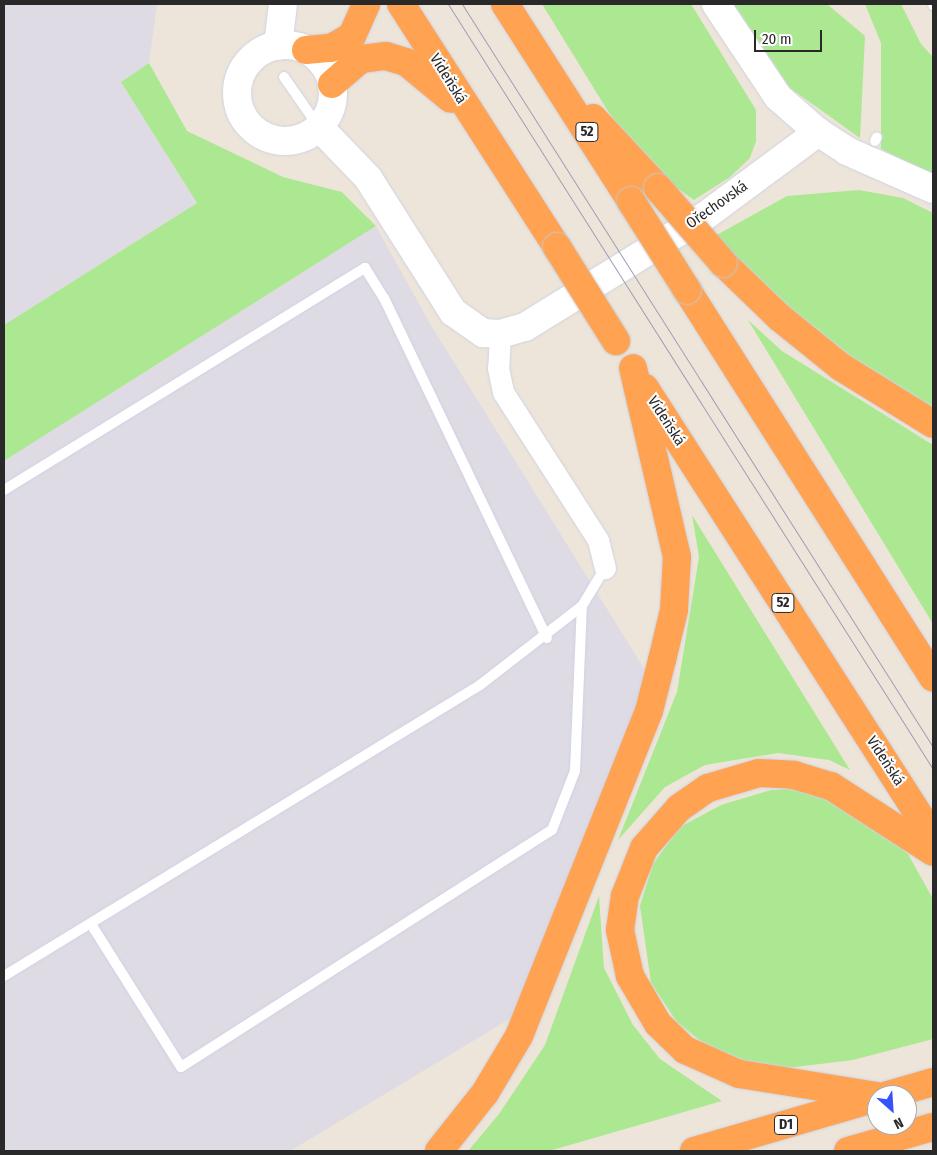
<!DOCTYPE html>
<meta charset="utf-8">
<style>
body{margin:0}
#map{position:relative;width:937px;height:1155px;overflow:hidden;background:#ede5d9;font-family:"Fira Sans Condensed",sans-serif}
div>[style]{position:absolute}
[style*='--x']{left:calc(var(--x)*1px);top:calc(var(--y)*1px);width:calc(var(--w)*1px);rotate:calc(var(--a)*1deg)}
.industrial>*{inset:0;background:#dedbe4}
.green>*{inset:0;background:#ace891}
.roads{filter:drop-shadow(0 0 1px #cfd2e3) drop-shadow(0 0 1px #cfd2e3)}
.lane>*{height:10px;margin:-5px;padding:0 5px;transform-origin:5px;border-radius:5px;background:#fff}
.street>*{height:21px;margin:-10.5px;padding:0 10.5px;transform-origin:10.5px;border-radius:10.5px;background:#fff}
.secondary>*{height:28px;margin:-14px;padding:0 14px;transform-origin:14px;border-radius:14px;background:#fff}
.secondary>.ring{margin:-14px;padding:0;box-sizing:content-box;background:none;border:28px solid #fff;border-radius:50%}
.highway>*{height:28px;margin:-14px;padding:0 14px;transform-origin:14px;border-radius:14px;background:#ffa352}
.tram>*{height:1px;margin:-0.5px;padding:0 0.5px;transform-origin:0.5px;border-radius:0.5px;background:#9c9fb5}
.bridges{filter:drop-shadow(0 0 1px #c7c7c7) drop-shadow(0 0 1px #c7c7c7)}
.highway-bridge>*{height:28px;margin:-14px;padding:0 14px;transform-origin:14px;border-radius:14px;background:#ffa352}
span{translate:-50% -50%;white-space:nowrap;text-align:center;line-height:1.15;-webkit-text-stroke:4px #fff;paint-order:stroke}
.shield-label span{padding:1px 4px;background:#fff;border:1px solid;border-radius:4px;-webkit-text-stroke-width:0}
.shield-label{font-size:14px;color:#292929;font-weight:700}
.street-label{font-size:15px;color:#292929}
.frame{position:absolute;inset:0;border:5px solid #292929;pointer-events:none}
.north{position:absolute;left:867px;top:1085px;width:50px;height:50px;box-sizing:border-box;background:#fff;border:1px solid #a9a9a9;border-radius:50%;rotate:154deg;font-size:14px;font-weight:700;line-height:20px;text-align:center;color:#292929}
.north::after{content:'';display:block;margin:auto;width:18px;height:22px;background:#3453ff;clip-path:polygon(50% 0,100% 100%,50% 72%,0 100%)}
.scale{position:absolute;left:754px;top:30px;width:68px;height:22px;box-sizing:border-box;border:2px solid #292929;border-top:0;padding-left:6px;font-size:15px;line-height:18px;white-space:nowrap;color:#292929;-webkit-text-stroke:4px #fff;paint-order:stroke}
</style>
<div id="map">
<div class="industrial">
<i style="clip-path:polygon(4px 4px,157px 4px,149px 63px,121px 82px,197px 203px,4px 325px)"></i>
<i style="clip-path:polygon(376px 226px,429px 322px,648px 675px,622px 757px,523px 1011px,290px 1151px,4px 1151px,4px 461px)"></i>
</div>
<div class="green">
<i style="clip-path:polygon(542px 4px,691px 4px,756px 110px,756px 141px,750px 158px,730px 177px,694px 200px,663px 178px,614px 121px)"></i>
<i style="clip-path:polygon(734px 4px,827px 4px,865px 36px,860px 138px,790px 88px)"></i>
<i style="clip-path:polygon(865px 4px,901px 4px,921px 44px,933px 57px,933px 175px,881px 149px,881px 43px)"></i>
<i style="clip-path:polygon(149px 63px,187px 131px,283px 177px,342px 192px,376px 226px,4px 461px,4px 325px,197px 203px,121px 82px)"></i>
<i style="clip-path:polygon(859px 190px,903px 198px,933px 213px,933px 409px,867px 369px,756px 282px,715px 236px,787px 196px)"></i>
<i style="clip-path:polygon(748px 320px,782px 351px,933px 445px,933px 624px)"></i>
<i style="clip-path:polygon(692px 515px,850px 770px,829px 760px,778px 753px,705px 765px,665px 787px,618px 840px,677px 692px,699px 557px)"></i>
<i style="clip-path:polygon(807px 788px,880px 827px,908px 854px,933px 899px,933px 1039px,853px 1060px,779px 1069px,727px 1062px,677px 1022px,651px 983px,640px 906px,653px 864px,680px 827px,721px 805px,771px 790px)"></i>
<i style="clip-path:polygon(599px 896px,604px 968px,633px 1025px,660px 1059px,722px 1101px,549px 1151px,468px 1151px,499px 1114px,545px 1045px)"></i>
</div>
<div class="roads">
<div class="lane">
<i style="--x:933;--y:4;--w:1;--a:90"></i>
<i style="--x:284;--y:77;--w:60;--a:55.2"></i>
<i style="--x:875;--y:141;--w:4;--a:-63"></i>
<i style="--x:4;--y:490;--w:424;--a:-31.6"></i>
<i style="--x:365;--y:268;--w:36;--a:58"></i>
<i style="--x:384;--y:298;--w:377;--a:64.4"></i>
<i style="--x:91;--y:924;--w:169;--a:57.8"></i>
<i style="--x:181;--y:1067;--w:440;--a:-32.6"></i>
<i style="--x:552;--y:830;--w:63;--a:-68.7"></i>
<i style="--x:575;--y:771;--w:165;--a:-87.6"></i>
<i style="--x:4;--y:976;--w:558;--a:-31.44"></i>
<i style="--x:480;--y:685;--w:129;--a:-37.8"></i>
<i style="--x:582;--y:606;--w:44;--a:-58.8"></i>
</div>
<div class="street">
<i style="--x:500;--y:334;--w:34;--a:93"></i>
<i style="--x:498;--y:368;--w:25;--a:78"></i>
<i style="--x:503;--y:392;--w:176;--a:57.3"></i>
<i style="--x:598;--y:540;--w:29;--a:76"></i>
</div>
<div class="secondary">
<i style="--x:716;--y:4;--w:112;--a:56.3"></i>
<i style="--x:778;--y:97;--w:53;--a:41.2"></i>
<i style="--x:818;--y:132;--w:35;--a:33"></i>
<i style="--x:847;--y:151;--w:94;--a:23.8"></i>
<i class="ring" style="left:237px;top:45px;width:68px;height:68px"></i>
<i style="--x:278;--y:46;--w:42;--a:-83.2"></i>
<i style="--x:319;--y:127;--w:71;--a:46.1"></i>
<i style="--x:368;--y:178;--w:159;--a:57.6"></i>
<i style="--x:453;--y:312;--w:37;--a:35"></i>
<i style="--x:483;--y:333;--w:17;--a:3"></i>
<i style="--x:500;--y:334;--w:26;--a:-16"></i>
<i style="--x:525;--y:327;--w:211;--a:-31.7"></i>
<i style="--x:705;--y:216;--w:141;--a:-36.6"></i>
</div>
<div class="highway">
<i style="--x:401;--y:4;--w:289;--a:57.3"></i>
<i style="--x:505;--y:4;--w:234;--a:57.4"></i>
<i style="--x:306;--y:50;--w:25;--a:-5"></i>
<i style="--x:331;--y:48;--w:24;--a:-30"></i>
<i style="--x:352;--y:36;--w:35;--a:-66"></i>
<i style="--x:332;--y:84;--w:38;--a:-41"></i>
<i style="--x:361;--y:59;--w:25;--a:-7"></i>
<i style="--x:386;--y:56;--w:21;--a:17"></i>
<i style="--x:406;--y:62;--w:58;--a:39.4"></i>
<i style="--x:593;--y:118;--w:96;--a:47.1"></i>
<i style="--x:723;--y:263;--w:78;--a:44"></i>
<i style="--x:779;--y:317;--w:80;--a:38.9"></i>
<i style="--x:841;--y:367;--w:108;--a:31.8"></i>
<i style="--x:687;--y:290;--w:459;--a:57.6"></i>
<i style="--x:645;--y:388;--w:533;--a:57.32"></i>
<i style="--x:888;--y:1095;--w:47;--a:-16.1"></i>
<i style="--x:877;--y:1096;--w:140;--a:-170.9"></i>
<i style="--x:739;--y:1074;--w:59;--a:-156"></i>
<i style="--x:685;--y:1050;--w:37;--a:-136"></i>
<i style="--x:658;--y:1024;--w:56;--a:-120.3"></i>
<i style="--x:630;--y:976;--w:47;--a:-102.3"></i>
<i style="--x:620;--y:930;--w:34;--a:-82"></i>
<i style="--x:625;--y:896;--w:52;--a:-68.4"></i>
<i style="--x:644;--y:848;--w:53;--a:-48.8"></i>
<i style="--x:679;--y:808;--w:35;--a:-35"></i>
<i style="--x:708;--y:788;--w:53;--a:-16.4"></i>
<i style="--x:759;--y:773;--w:35;--a:3"></i>
<i style="--x:794;--y:775;--w:39;--a:17"></i>
<i style="--x:831;--y:786;--w:121;--a:32.9"></i>
<i style="--x:439;--y:1151;--w:74;--a:-51.6"></i>
<i style="--x:485;--y:1093;--w:66;--a:-59.2"></i>
<i style="--x:519;--y:1036;--w:350;--a:-68.2"></i>
<i style="--x:649;--y:711;--w:53;--a:-75.7"></i>
<i style="--x:662;--y:660;--w:51;--a:-76.5"></i>
<i style="--x:674;--y:610;--w:53;--a:-86.8"></i>
<i style="--x:677;--y:557;--w:194;--a:-103.1"></i>
<i style="--x:694;--y:1151;--w:186;--a:-16.2"></i>
<i style="--x:848;--y:1151;--w:88;--a:-15.8"></i>
</div>
</div>
<div class="tram">
<i style="--x:448;--y:4;--w:906;--a:57.63"></i>
<i style="--x:462;--y:4;--w:880;--a:57.63"></i>
</div>
<div class="bridges">
<div class="highway-bridge">
<i style="--x:658;--y:188;--w:99;--a:49.1"></i>
<i style="--x:631;--y:201;--w:105;--a:57.8"></i>
<i style="--x:557;--y:247;--w:111;--a:57.9"></i>
</div>
</div>
<div class="shield-label">
<span style="left:587px;top:132px">52</span>
<span style="left:783px;top:603px">52</span>
<span style="left:786px;top:1125px">D1</span>
</div>
<div class="street-label">
<span style="left:448px;top:79px;rotate:58deg">Vídeňská</span>
<span style="left:717px;top:205px;rotate:-35deg">Ořechovská</span>
<span style="left:666px;top:421px;rotate:57deg">Vídeňská</span>
<span style="left:885px;top:761px;rotate:57deg">Vídeňská</span>
</div>
<div class="frame"></div>
<div class="north">N</div>
<div class="scale">20 m</div>
</div>
